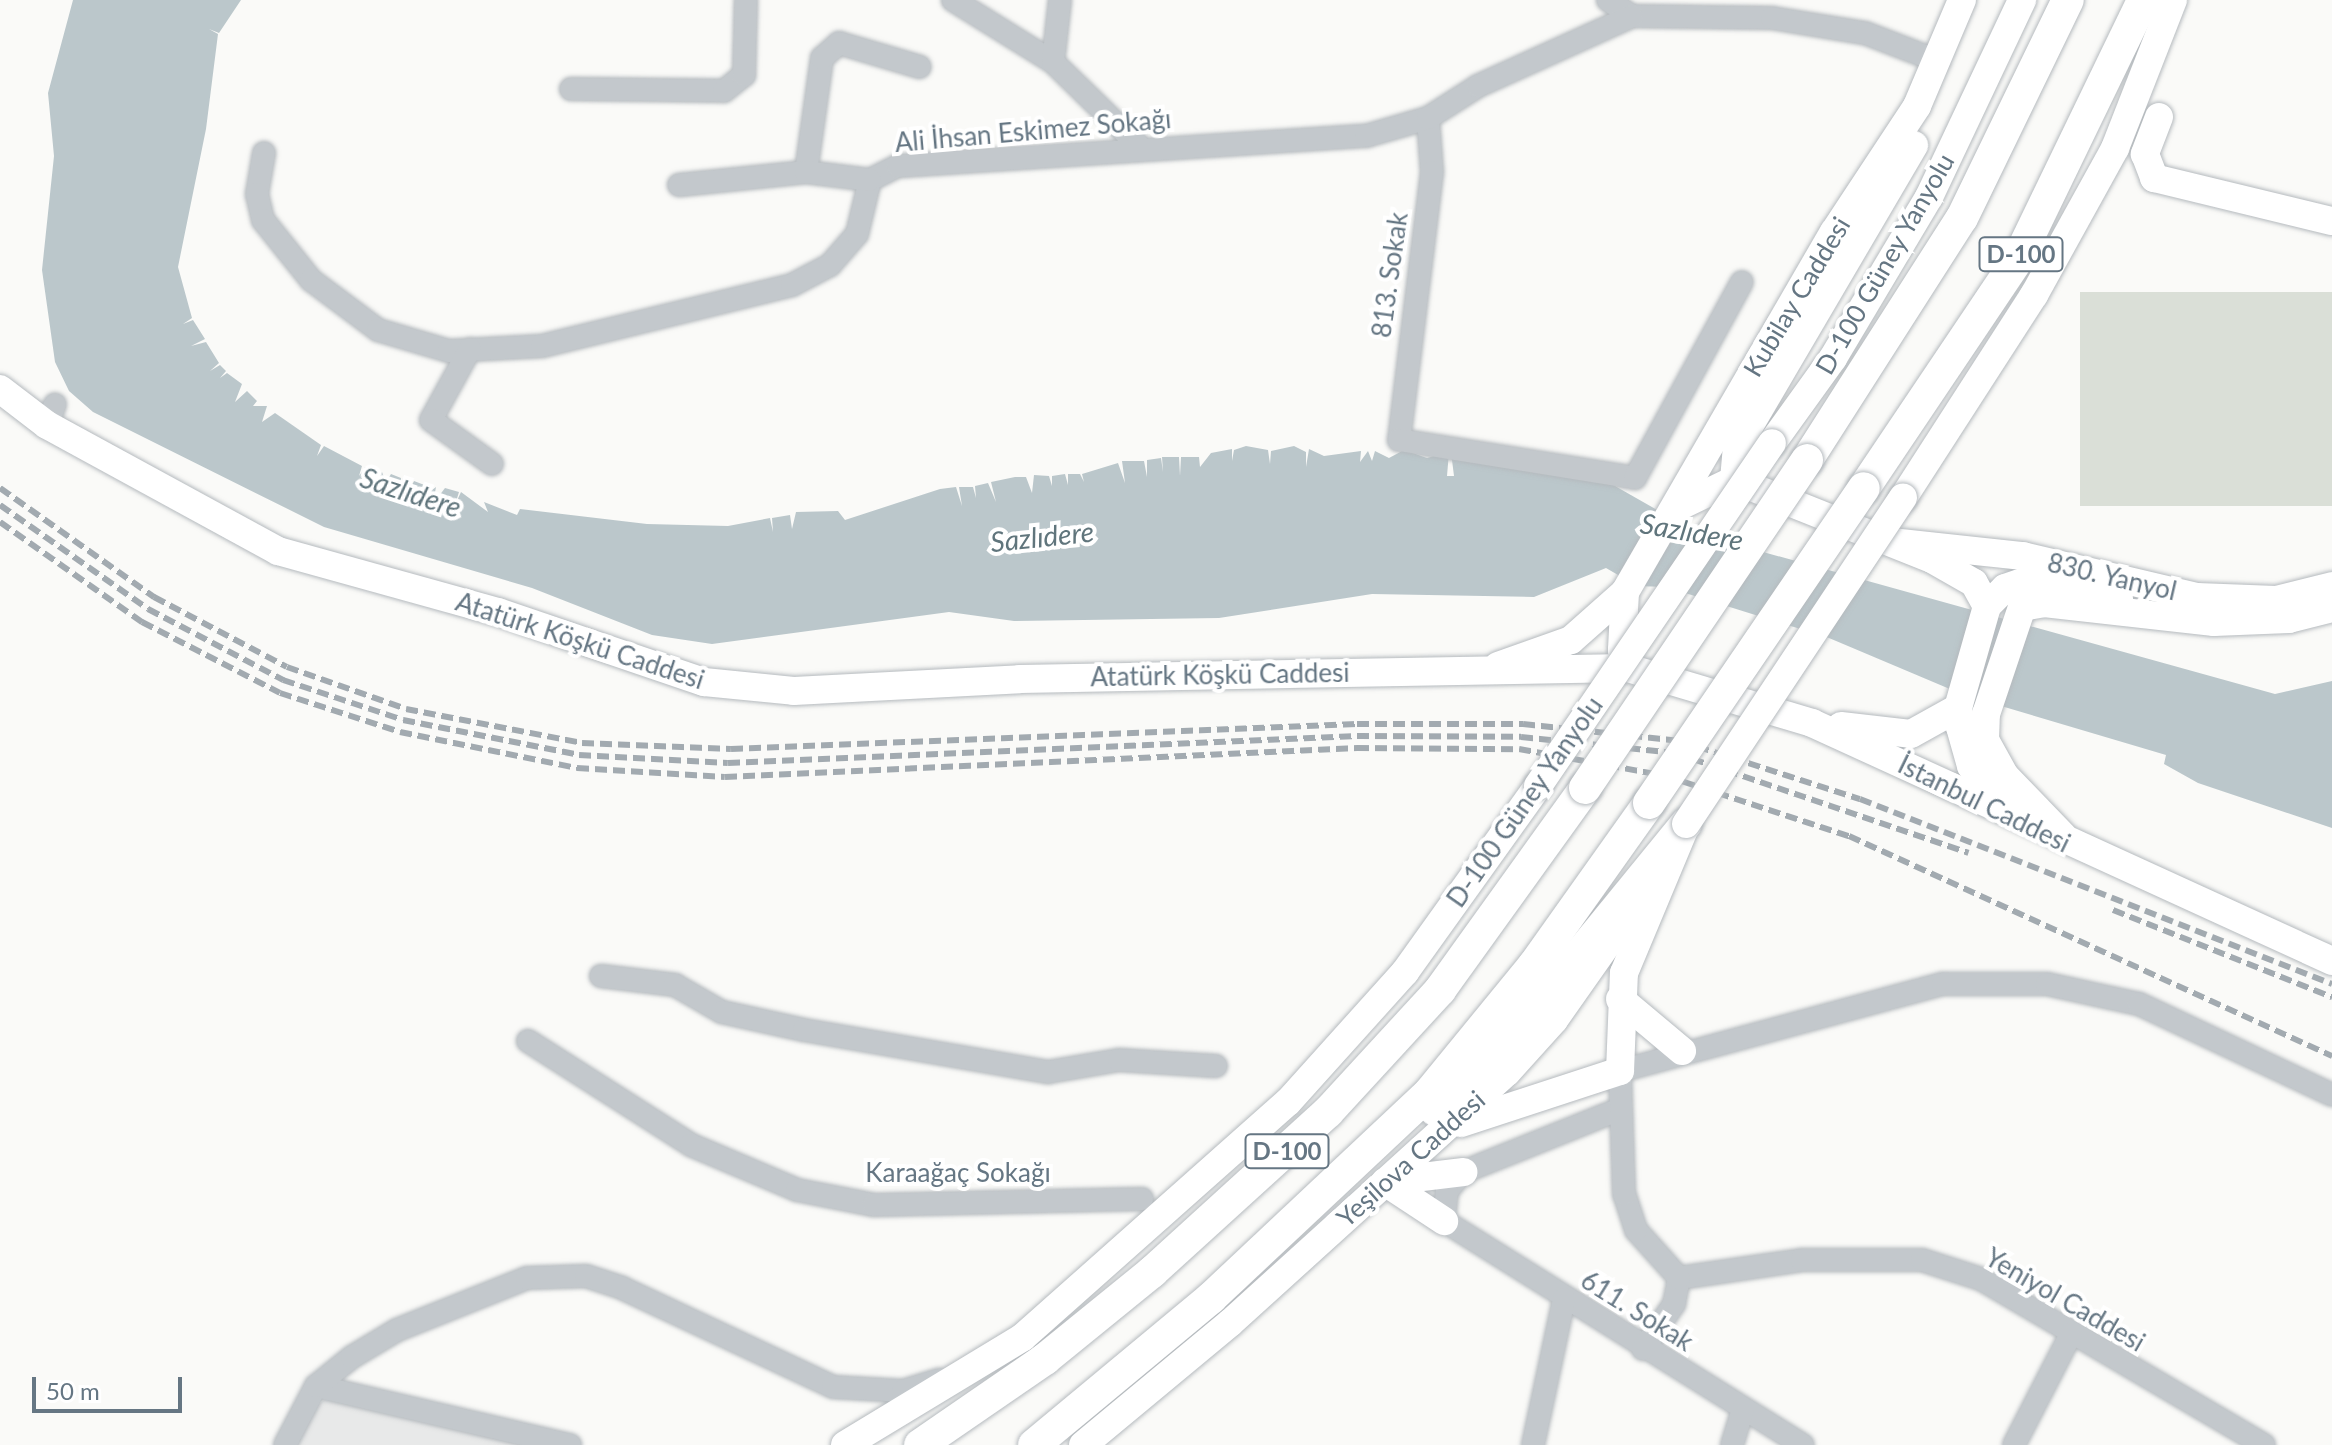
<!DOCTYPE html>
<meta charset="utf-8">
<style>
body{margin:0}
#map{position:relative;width:2332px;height:1445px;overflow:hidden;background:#fafaf8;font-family:Lato,sans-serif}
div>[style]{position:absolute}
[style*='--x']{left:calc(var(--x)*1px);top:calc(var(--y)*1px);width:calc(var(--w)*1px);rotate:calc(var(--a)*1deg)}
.built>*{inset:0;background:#e8e9e9}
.green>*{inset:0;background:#dadfd7;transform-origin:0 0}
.water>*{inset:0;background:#bbc7cb}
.roads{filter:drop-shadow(0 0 2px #b5babe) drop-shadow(0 0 2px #b5babe)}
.minor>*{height:22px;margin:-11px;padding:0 11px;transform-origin:11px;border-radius:11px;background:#c3c8cc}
.major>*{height:28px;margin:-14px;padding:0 14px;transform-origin:14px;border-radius:14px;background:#fff}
.highway>*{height:32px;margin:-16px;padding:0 16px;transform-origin:16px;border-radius:16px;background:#fff}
.rail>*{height:6px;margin-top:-3px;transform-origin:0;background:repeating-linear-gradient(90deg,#a2aab0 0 12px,transparent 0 18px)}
.bridges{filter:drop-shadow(0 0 2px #b5babe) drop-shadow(0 0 2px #b5babe)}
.major-bridge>*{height:28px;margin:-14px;padding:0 14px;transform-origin:14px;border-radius:14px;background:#fff}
.highway-bridge>*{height:32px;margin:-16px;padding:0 16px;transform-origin:16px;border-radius:16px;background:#fff}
span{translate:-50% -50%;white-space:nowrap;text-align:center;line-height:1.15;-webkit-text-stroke:8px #fff;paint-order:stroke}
.shield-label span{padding:2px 6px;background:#fff;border:2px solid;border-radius:6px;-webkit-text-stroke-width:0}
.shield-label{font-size:24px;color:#657683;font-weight:700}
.street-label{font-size:26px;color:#657683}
.water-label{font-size:28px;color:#60757c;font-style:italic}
.scale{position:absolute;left:32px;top:1377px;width:150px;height:36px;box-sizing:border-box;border:4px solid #657683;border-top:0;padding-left:10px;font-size:24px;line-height:28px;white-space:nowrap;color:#657683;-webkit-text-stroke:6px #fff;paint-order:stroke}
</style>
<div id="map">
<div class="built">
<i style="clip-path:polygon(336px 1390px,522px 1445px,298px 1445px,305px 1416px)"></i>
</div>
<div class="green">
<i style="left:2332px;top:292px;width:214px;height:252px;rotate:90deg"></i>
</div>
<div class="water">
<i style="clip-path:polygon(73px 0,241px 0,219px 33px,209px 29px,218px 34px,206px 129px,178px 267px,192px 318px,183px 324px,193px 320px,205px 339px,191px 346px,206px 342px,219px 363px,210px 371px,220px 365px,226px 371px,220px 378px,227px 373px,242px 384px,235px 402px,247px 391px,257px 401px,253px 406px,267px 406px,262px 422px,275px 413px,321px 445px,317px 456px,324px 446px,362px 466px,359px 476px,365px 467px,380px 472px,377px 481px,382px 472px,386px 482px,391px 474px,401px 478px,400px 488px,403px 478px,412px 480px,409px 491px,414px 481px,427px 486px,423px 497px,436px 487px,433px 504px,445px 488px,459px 492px,455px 505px,461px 492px,488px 512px,484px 502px,517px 515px,520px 509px,647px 524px,728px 526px,770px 518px,773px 532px,772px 518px,790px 515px,792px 529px,796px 512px,838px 511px,845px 520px,940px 489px,956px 487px,962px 506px,959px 487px,973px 487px,976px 498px,975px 486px,988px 483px,996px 502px,991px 482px,1015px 477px,1026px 477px,1032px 493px,1034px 475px,1049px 476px,1052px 486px,1052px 476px,1065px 474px,1068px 485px,1068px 474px,1080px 474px,1084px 482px,1082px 474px,1118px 463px,1125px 483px,1122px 461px,1144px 461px,1147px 477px,1147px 460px,1161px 458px,1163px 472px,1162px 457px,1179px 457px,1180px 476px,1181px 457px,1199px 457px,1200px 467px,1211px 453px,1232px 449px,1232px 461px,1234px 450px,1246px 446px,1268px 450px,1270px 464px,1271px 451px,1294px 446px,1306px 452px,1306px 467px,1309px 449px,1324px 456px,1361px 451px,1360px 462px,1368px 451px,1372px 461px,1375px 451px,1389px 458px,1404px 450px,1427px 458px,1449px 452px,1447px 476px,1454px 476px,1451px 452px,1601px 478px,1680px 523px,1756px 550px,2275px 694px,2332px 681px,2332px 828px,2198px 783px,2164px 764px,2166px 755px,1964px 695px,1829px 638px,1666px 587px,1637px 586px,1606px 568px,1534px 597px,1372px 594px,1219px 618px,1014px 621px,949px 612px,712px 644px,652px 635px,532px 588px,324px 527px,93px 412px,69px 391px,55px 362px,42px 270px,54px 156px,48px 93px)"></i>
</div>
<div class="roads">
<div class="minor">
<i style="--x:953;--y:0;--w:118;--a:31.8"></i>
<i style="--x:1053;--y:62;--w:124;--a:44.3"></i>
<i style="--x:1608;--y:0;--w:29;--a:34"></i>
<i style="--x:1632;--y:16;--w:140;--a:0.8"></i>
<i style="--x:1772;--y:18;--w:94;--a:9.2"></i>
<i style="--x:1865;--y:33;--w:80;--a:21.1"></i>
<i style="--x:1053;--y:62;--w:62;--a:-83.6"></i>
<i style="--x:571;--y:89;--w:153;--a:0.7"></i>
<i style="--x:724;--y:91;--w:26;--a:-39"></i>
<i style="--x:744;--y:75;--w:75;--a:-88.5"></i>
<i style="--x:1428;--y:118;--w:54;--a:85.8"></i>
<i style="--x:1432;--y:172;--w:270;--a:97"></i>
<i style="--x:1399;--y:440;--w:239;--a:9.1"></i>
<i style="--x:1635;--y:478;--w:223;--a:-61.4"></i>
<i style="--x:264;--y:153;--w:42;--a:99.7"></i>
<i style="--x:257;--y:194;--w:27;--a:77"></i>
<i style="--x:263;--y:220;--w:77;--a:51.3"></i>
<i style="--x:311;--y:280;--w:84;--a:36.7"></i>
<i style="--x:378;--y:330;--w:74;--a:16.5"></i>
<i style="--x:449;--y:351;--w:93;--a:-3.1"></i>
<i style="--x:542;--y:346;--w:257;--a:-13.7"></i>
<i style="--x:792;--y:285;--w:43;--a:-27.8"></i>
<i style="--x:830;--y:265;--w:41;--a:-48.9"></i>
<i style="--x:857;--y:234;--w:56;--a:-76.5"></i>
<i style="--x:870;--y:180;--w:31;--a:-27"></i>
<i style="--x:898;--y:166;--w:469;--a:-3.7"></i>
<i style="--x:1366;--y:136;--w:65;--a:-16.2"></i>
<i style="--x:1428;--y:118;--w:59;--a:-32.6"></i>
<i style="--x:1478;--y:86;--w:169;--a:-24.4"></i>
<i style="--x:806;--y:172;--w:115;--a:-82"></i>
<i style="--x:822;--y:58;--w:23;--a:-41"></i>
<i style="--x:839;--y:43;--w:84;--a:16.5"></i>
<i style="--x:679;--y:185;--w:128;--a:-5.8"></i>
<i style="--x:806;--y:172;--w:64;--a:7.1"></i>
<i style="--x:470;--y:349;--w:81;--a:118.8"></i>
<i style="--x:431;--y:420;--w:75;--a:35.8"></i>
<i style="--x:47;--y:425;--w:22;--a:-69"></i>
<i style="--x:601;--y:976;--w:75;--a:6.9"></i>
<i style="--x:675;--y:985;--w:54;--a:29.9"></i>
<i style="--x:722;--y:1012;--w:84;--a:12.4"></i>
<i style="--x:804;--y:1030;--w:248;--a:9.8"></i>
<i style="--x:1048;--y:1072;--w:72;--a:-9.6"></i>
<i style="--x:1119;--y:1060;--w:97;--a:3.5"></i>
<i style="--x:528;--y:1041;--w:193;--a:32.5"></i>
<i style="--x:691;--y:1145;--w:115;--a:23"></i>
<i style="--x:797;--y:1190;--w:78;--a:11"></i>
<i style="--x:874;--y:1205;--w:268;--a:-1.3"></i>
<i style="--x:1620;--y:1109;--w:169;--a:158.1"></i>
<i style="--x:1463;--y:1172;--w:25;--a:130"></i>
<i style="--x:1447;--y:1191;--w:30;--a:96"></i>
<i style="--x:1444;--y:1221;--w:423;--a:32"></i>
<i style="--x:1679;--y:1278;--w:124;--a:-8.3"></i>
<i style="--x:1802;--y:1260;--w:120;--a:0"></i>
<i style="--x:1922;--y:1260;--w:62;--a:17.9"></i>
<i style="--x:1981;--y:1279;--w:328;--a:30.4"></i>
<i style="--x:1643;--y:1349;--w:55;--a:-55.4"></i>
<i style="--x:1674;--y:1304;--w:26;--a:-79"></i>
<i style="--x:1679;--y:1278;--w:64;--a:-131.9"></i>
<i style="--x:1636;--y:1230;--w:38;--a:-108"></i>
<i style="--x:1624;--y:1194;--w:123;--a:-91.9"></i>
<i style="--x:1620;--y:1071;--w:335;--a:-15.1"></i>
<i style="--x:1943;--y:984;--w:104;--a:0"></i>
<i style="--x:2047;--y:984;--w:94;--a:12.3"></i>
<i style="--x:2139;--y:1004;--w:213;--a:25.2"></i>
<i style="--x:316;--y:1386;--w:261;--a:13.1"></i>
<i style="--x:285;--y:1445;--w:67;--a:-62.3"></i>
<i style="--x:316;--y:1386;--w:46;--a:-38.9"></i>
<i style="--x:352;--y:1357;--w:52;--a:-31"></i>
<i style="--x:397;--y:1330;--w:140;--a:-21.8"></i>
<i style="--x:527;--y:1278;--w:59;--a:-1.9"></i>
<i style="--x:586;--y:1276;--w:38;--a:18"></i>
<i style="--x:622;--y:1288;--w:233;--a:25.1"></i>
<i style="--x:833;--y:1387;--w:70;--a:3.3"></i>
<i style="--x:903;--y:1391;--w:38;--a:-17"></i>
<i style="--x:1533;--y:1445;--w:149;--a:-78"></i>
<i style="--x:1732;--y:1445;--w:38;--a:-73"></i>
<i style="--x:2014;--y:1445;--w:125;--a:-62.8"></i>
</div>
<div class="major">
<i style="--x:2159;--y:117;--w:40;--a:111"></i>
<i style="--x:2145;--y:154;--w:26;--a:69"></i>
<i style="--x:2154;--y:178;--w:183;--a:13.6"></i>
<i style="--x:0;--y:389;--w:59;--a:37.5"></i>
<i style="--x:47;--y:425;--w:263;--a:28.6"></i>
<i style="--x:278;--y:551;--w:228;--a:15.5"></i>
<i style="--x:498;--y:612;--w:218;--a:18.8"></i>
<i style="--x:704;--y:682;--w:90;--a:5.7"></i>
<i style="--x:794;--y:691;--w:226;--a:-3"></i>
<i style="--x:1020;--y:679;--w:608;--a:-1.04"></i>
<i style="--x:1628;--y:668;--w:192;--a:16.6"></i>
<i style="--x:1812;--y:723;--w:572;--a:24.59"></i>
<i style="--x:1772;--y:443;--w:105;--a:-54.3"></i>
<i style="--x:1833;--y:358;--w:187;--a:-59.2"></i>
<i style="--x:1929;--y:197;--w:218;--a:-64.7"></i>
<i style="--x:1734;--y:480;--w:33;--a:-85"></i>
<i style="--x:1737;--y:447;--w:350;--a:-59.6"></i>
<i style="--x:1903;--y:498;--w:242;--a:-57.2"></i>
<i style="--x:2034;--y:295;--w:168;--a:-61.1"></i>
<i style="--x:2115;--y:148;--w:159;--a:-68.6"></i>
<i style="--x:1678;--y:507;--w:62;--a:-25.7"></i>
<i style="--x:1734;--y:480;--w:213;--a:21.8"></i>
<i style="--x:1932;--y:559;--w:48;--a:29.7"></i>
<i style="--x:1974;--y:583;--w:26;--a:61"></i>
<i style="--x:1891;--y:542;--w:133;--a:6.1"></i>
<i style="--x:2023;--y:556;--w:179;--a:13.3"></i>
<i style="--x:2197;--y:597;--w:79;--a:2.2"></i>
<i style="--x:2276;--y:600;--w:58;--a:-14"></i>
<i style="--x:1625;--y:592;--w:58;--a:93"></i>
<i style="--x:1622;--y:650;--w:19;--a:72"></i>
<i style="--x:1498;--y:666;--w:77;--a:-19.6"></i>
<i style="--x:1571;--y:640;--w:72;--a:-41.6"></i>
<i style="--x:1625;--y:592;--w:416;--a:-59.9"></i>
<i style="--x:1834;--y:232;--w:151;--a:-56.6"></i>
<i style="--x:1917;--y:106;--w:115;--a:-67"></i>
<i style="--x:1841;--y:726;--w:70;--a:6.5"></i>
<i style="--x:1911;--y:734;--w:54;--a:-29"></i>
<i style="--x:2007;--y:805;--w:53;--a:-132.7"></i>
<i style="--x:1971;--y:766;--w:41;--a:-105.8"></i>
<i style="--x:1960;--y:727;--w:19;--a:-96"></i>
<i style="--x:1958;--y:708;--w:106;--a:-74.1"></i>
<i style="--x:1987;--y:606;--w:25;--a:-45"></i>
<i style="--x:2005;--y:588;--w:24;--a:-19"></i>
<i style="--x:2028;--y:580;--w:93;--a:11.8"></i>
<i style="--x:2063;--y:836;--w:83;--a:-134"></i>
<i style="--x:2005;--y:776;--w:41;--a:-119.1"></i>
<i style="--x:1985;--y:740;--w:26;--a:-88"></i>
<i style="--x:1986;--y:714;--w:113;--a:-71.4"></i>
<i style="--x:2022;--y:607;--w:22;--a:-10"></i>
<i style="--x:2044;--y:603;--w:171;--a:6.4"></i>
<i style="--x:2214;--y:622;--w:75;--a:-2.3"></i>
<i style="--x:2289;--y:619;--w:44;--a:-14.3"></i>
<i style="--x:1620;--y:999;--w:81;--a:40"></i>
<i style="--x:1461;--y:1123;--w:167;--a:-18.1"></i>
<i style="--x:1620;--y:1071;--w:98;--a:-87.7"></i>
<i style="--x:1624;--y:973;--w:153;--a:-67.3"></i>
<i style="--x:1389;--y:1181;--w:75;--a:-6.9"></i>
<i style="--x:1385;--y:1182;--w:71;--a:33.5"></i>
<i style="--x:845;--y:1445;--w:208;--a:-31.2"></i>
<i style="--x:1023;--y:1337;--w:354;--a:-41.6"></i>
<i style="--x:1288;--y:1102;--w:175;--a:-48"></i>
<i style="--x:1405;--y:972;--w:229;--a:-54.4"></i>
<i style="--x:1083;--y:1445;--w:191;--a:-39.7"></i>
<i style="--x:1230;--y:1323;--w:374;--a:-42.2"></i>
<i style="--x:1507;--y:1072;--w:70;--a:-47.9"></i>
<i style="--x:1554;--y:1020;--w:132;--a:-54.9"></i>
</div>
<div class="highway">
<i style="--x:1807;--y:460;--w:287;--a:-57.4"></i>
<i style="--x:1962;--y:218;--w:242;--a:-64.1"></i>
<i style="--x:1864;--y:488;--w:276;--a:-56.1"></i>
<i style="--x:2018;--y:259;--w:288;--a:-64.2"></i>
<i style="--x:1435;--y:1110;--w:100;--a:-43"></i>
<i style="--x:1508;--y:1042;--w:281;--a:-50.8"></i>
<i style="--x:920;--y:1445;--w:152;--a:-34.5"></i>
<i style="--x:1045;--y:1359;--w:138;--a:-39.1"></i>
<i style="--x:1152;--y:1272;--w:238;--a:-42.3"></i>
<i style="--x:1328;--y:1112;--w:166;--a:-47.4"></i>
<i style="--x:1440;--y:990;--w:249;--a:-54.3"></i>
<i style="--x:1034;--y:1445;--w:230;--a:-39.7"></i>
<i style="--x:1211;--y:1298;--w:301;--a:-43.2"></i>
<i style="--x:1430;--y:1092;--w:164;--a:-50.7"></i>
<i style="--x:1534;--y:965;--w:199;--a:-54.6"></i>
</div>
</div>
<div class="rail">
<i style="--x:0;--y:488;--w:189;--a:35.3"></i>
<i style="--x:154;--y:597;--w:150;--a:27.8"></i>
<i style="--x:287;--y:667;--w:126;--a:19.4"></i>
<i style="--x:406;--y:709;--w:179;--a:10.9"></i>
<i style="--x:582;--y:743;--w:149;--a:2.3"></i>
<i style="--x:731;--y:749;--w:626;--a:-2.29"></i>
<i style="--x:1357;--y:724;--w:166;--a:0"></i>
<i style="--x:1523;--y:724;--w:158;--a:6.2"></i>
<i style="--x:1680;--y:741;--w:189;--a:17.9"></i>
<i style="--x:1860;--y:799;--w:507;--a:21.4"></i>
<i style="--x:0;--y:505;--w:181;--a:35.1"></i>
<i style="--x:148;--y:609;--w:153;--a:27.7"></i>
<i style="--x:283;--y:680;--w:126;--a:18.4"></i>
<i style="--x:403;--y:720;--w:179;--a:11.2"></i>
<i style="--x:579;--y:755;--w:149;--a:3.1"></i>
<i style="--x:728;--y:763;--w:630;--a:-2.46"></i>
<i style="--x:1357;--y:736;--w:164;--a:0.3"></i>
<i style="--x:1521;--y:737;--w:155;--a:5.9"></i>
<i style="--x:1675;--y:753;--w:310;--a:18.8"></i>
<i style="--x:0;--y:522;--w:174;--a:35.2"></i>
<i style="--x:142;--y:622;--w:155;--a:27.2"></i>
<i style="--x:280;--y:693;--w:126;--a:18"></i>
<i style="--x:400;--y:732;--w:181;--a:11.5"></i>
<i style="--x:577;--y:768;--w:148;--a:3.5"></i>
<i style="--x:725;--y:777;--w:633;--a:-2.63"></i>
<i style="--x:1357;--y:748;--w:162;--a:0.4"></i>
<i style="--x:1519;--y:749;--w:149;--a:10.4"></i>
<i style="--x:1666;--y:776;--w:193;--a:18.2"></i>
<i style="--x:1849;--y:836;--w:531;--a:24.49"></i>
<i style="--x:2113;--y:910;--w:236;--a:21.7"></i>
</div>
<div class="bridges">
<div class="major-bridge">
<i style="--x:1538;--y:786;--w:415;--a:-55.7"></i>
<i style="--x:1686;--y:824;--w:392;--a:-56.4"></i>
</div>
<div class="highway-bridge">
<i style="--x:1585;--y:788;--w:396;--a:-55.9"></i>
<i style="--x:1649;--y:803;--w:381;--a:-55.7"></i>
</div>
</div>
<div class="shield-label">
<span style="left:2021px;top:254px">D-100</span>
<span style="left:1287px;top:1151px">D-100</span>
</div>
<div class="street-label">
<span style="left:1033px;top:131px;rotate:-5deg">Ali İhsan Eskimez Sokağı</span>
<span style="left:1885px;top:264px;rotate:-60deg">D-100 Güney Yanyolu</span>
<span style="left:1390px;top:275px;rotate:-82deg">813. Sokak</span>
<span style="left:1797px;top:297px;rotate:-59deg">Kubilay Caddesi</span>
<span style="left:2112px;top:577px;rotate:13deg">830. Yanyol</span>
<span style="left:580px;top:641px;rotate:18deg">Atatürk Köşkü Caddesi</span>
<span style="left:1220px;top:675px;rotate:-1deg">Atatürk Köşkü Caddesi</span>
<span style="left:1525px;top:802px;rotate:-55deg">D-100 Güney Yanyolu</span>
<span style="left:1984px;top:804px;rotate:26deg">İstanbul Caddesi</span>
<span style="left:1411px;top:1159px;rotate:-42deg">Yeşilova Caddesi</span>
<span style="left:958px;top:1173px">Karaağaç Sokağı</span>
<span style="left:2065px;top:1300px;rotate:30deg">Yeniyol Caddesi</span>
<span style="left:1637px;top:1311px;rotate:32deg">611. Sokak</span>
</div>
<div class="water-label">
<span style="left:411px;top:492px;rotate:18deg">Sazlıdere</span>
<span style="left:1692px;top:531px;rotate:10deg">Sazlıdere</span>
<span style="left:1042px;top:536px;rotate:-6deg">Sazlıdere</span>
</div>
<div class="scale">50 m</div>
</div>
